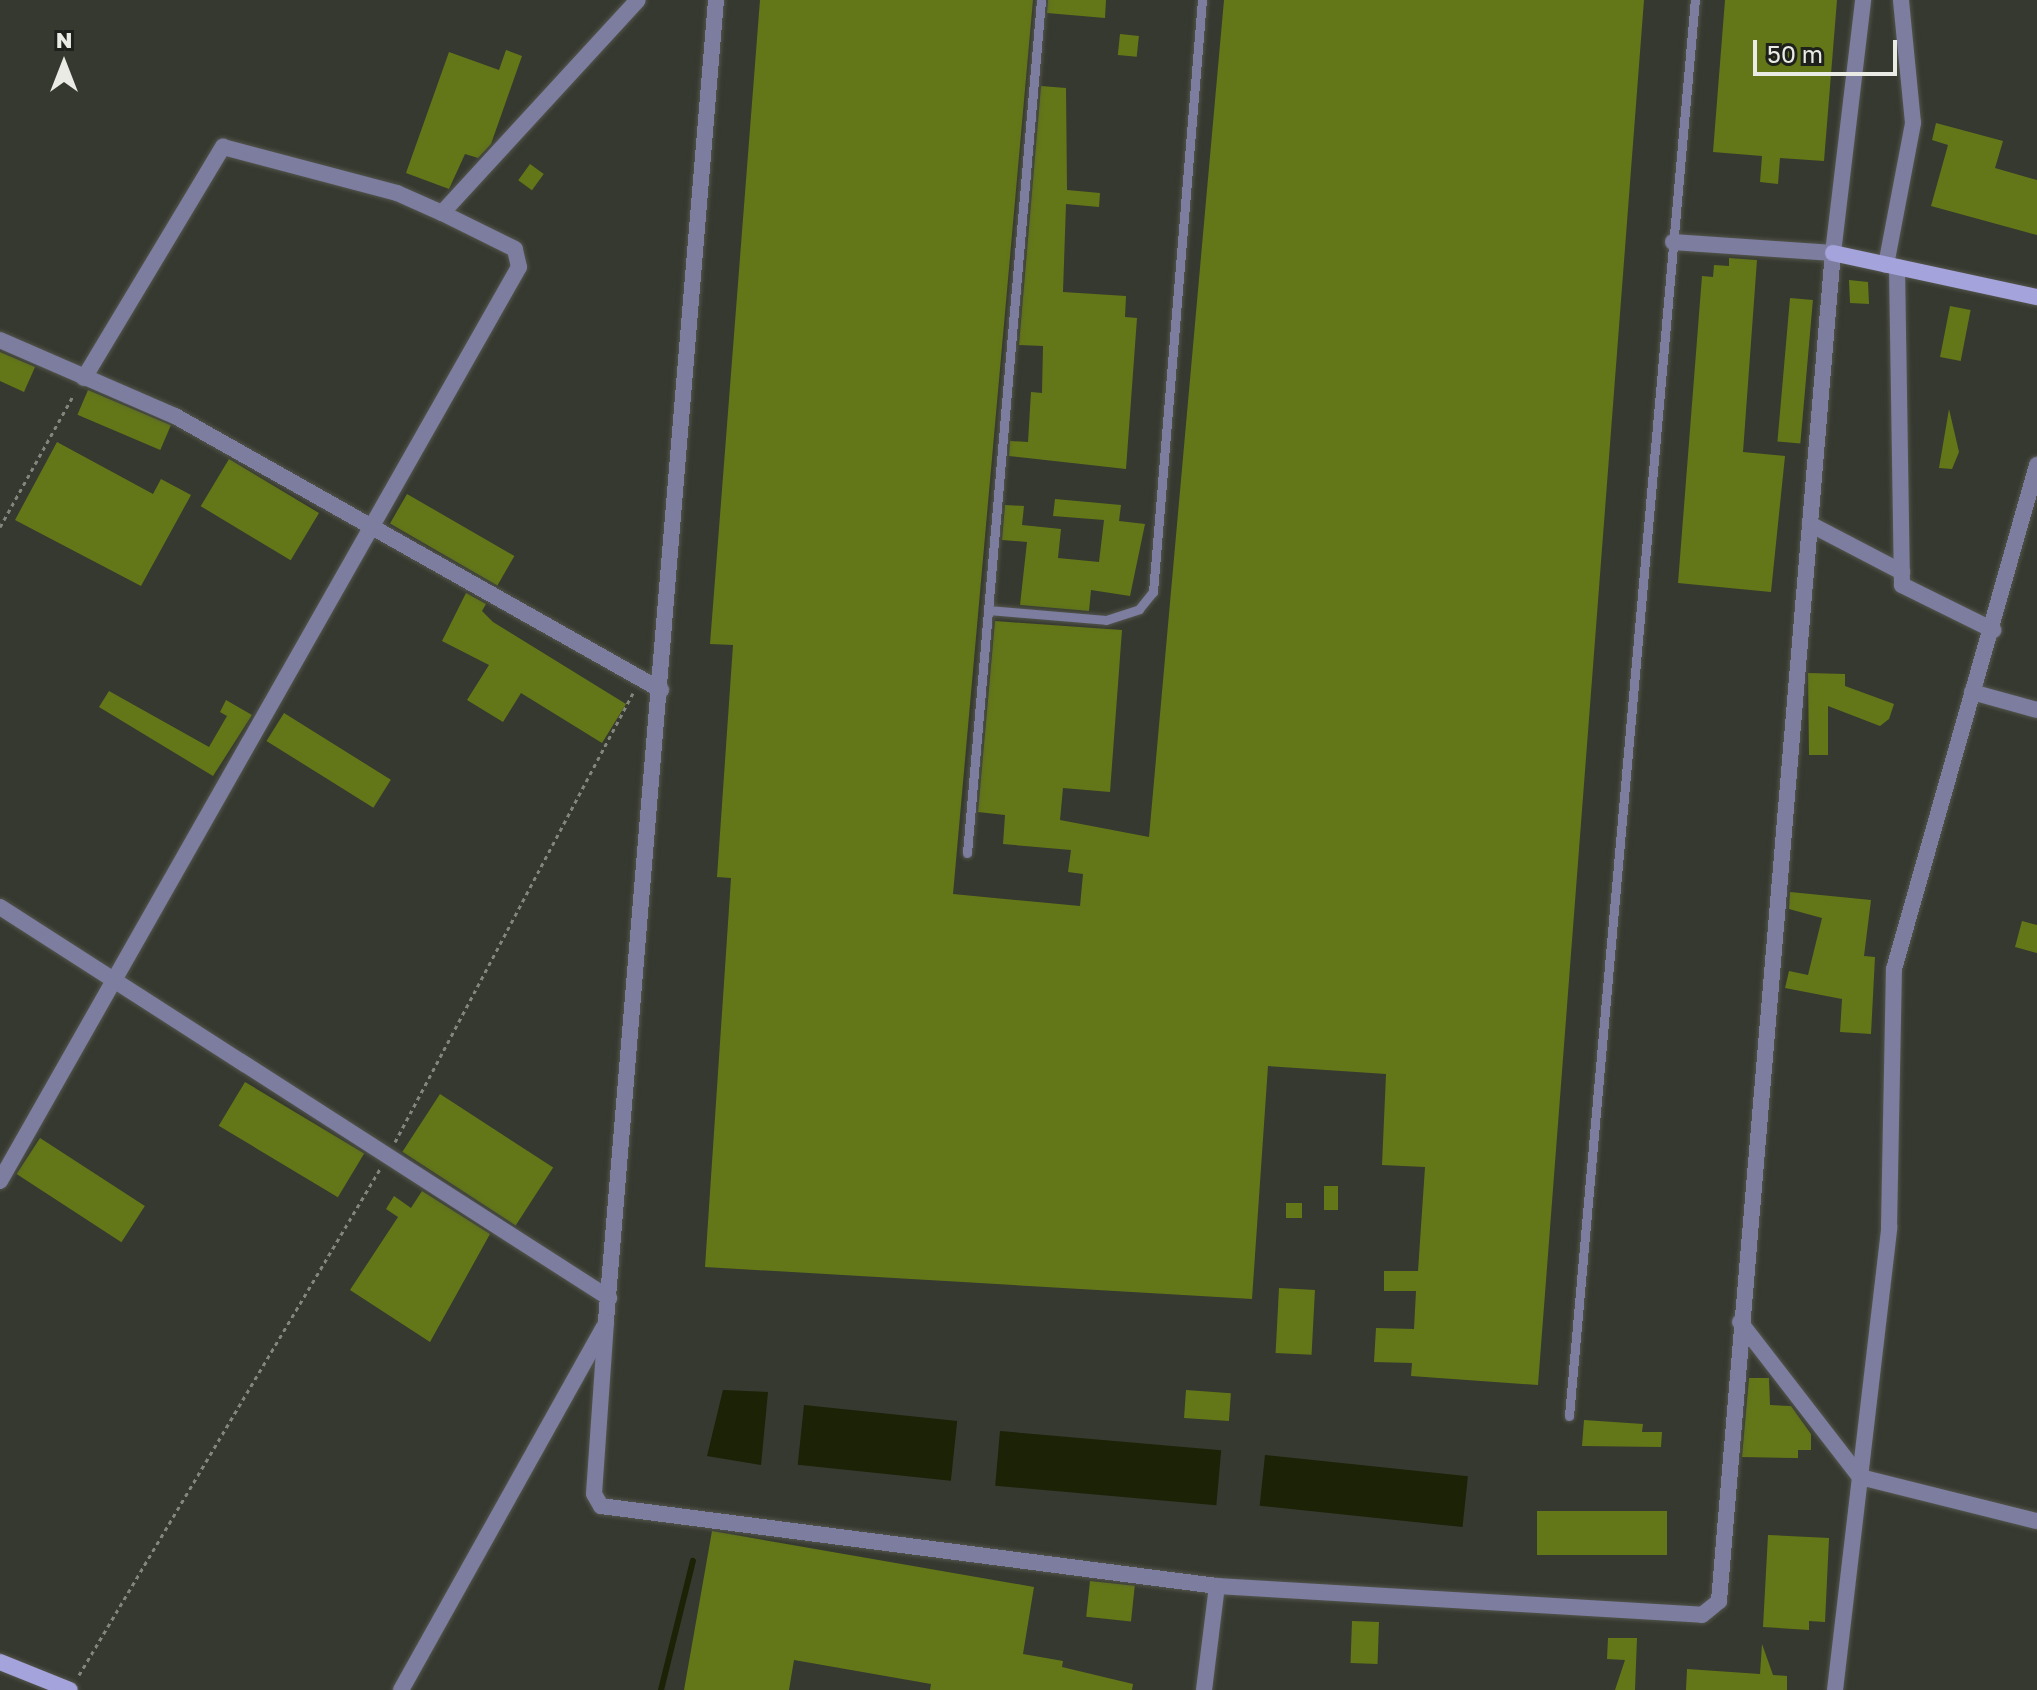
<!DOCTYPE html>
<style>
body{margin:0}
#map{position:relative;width:2037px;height:1690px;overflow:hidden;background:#36392f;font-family:"Golos Text",sans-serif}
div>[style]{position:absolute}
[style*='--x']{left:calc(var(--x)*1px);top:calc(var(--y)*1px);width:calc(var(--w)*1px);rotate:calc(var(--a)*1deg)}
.water>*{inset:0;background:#1b2206;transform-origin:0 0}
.stream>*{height:6px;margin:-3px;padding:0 3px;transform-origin:3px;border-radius:3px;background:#1b2206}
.building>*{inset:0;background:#637718;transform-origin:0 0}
.path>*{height:3px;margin-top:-1.5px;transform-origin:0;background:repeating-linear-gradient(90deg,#84867e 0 4px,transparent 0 8px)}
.roads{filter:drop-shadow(0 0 2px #53554c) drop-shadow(0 0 2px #53554c)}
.lane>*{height:9px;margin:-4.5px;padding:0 4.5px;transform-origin:4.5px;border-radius:4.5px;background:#7d7da0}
.street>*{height:16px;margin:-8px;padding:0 8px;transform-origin:8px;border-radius:8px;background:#7d7da0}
.secondary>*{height:16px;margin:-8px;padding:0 8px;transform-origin:8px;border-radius:8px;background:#a5a3db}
span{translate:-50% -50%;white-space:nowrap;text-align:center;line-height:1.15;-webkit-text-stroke:8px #1e201b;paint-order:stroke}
.north{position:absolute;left:24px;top:24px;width:80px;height:80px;-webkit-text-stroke:6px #1e201b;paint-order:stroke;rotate:0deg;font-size:22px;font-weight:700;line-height:32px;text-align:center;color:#e9ebe4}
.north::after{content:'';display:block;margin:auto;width:28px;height:36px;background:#e9ebe4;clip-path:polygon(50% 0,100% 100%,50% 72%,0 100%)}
.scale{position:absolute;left:1753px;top:40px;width:144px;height:36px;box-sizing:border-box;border:4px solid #e9ebe4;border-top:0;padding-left:10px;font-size:24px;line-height:28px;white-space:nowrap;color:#e9ebe4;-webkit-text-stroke:6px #1e201b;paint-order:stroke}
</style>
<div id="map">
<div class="water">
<i style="clip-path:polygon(723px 1390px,768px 1392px,761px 1465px,707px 1456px)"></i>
<i style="left:804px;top:1405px;width:154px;height:60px;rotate:6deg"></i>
<i style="left:1000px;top:1431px;width:222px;height:55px;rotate:5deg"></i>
<i style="left:1265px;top:1455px;width:204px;height:51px;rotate:6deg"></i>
</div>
<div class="stream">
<i style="--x:661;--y:1690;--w:133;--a:-76.1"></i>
</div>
<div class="building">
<i style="clip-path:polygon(760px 0,1033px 0,953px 894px,1080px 906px,1083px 874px,1068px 872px,1071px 850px,1003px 844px,1005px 815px,978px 812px,995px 621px,1122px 630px,1110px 792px,1063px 788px,1060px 820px,1149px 837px,1224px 0,1644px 0,1538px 1385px,1411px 1376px,1412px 1363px,1374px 1362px,1376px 1328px,1414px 1329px,1416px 1291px,1384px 1291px,1384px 1271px,1418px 1271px,1425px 1167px,1382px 1165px,1386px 1074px,1268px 1066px,1252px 1299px,705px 1267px,731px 878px,717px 877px,733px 645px,710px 644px)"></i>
<i style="clip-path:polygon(1048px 0,1106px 0,1105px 18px,1047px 13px)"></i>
<i style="clip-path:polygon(1725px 0,1837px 0,1824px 161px,1780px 158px,1778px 184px,1760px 182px,1762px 156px,1713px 152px)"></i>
<i style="left:1120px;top:34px;width:19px;height:21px;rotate:6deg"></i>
<i style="clip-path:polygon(506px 50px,522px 56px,491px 144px,478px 158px,465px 154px,449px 189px,406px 173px,449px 52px,499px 70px)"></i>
<i style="clip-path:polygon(1041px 86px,1066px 88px,1067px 190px,1100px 193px,1099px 207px,1066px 204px,1063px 292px,1126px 296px,1125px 317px,1137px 318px,1126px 469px,1009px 456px,1010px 441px,1028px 442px,1031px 392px,1042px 393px,1043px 346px,1019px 345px)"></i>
<i style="clip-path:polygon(1936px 123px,2003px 141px,1995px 168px,2037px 180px,2037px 235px,1931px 206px,1948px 145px,1932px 140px)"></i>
<i style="left:530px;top:164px;width:17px;height:20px;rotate:36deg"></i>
<i style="clip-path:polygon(1729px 258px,1757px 260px,1743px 452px,1785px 456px,1771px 592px,1678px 583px,1702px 276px,1713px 277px,1714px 265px,1729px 266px)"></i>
<i style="clip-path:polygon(1849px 280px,1868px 282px,1869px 304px,1850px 303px)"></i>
<i style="left:1790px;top:298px;width:23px;height:144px;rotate:5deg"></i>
<i style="left:1950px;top:306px;width:21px;height:52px;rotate:11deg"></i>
<i style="clip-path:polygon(0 352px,35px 367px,24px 392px,0 381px)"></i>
<i style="left:88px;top:390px;width:90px;height:27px;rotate:23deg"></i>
<i style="clip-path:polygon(1949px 409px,1959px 452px,1952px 469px,1939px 468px)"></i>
<i style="clip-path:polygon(57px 442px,153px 494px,161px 479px,191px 495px,141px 586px,15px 520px)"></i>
<i style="left:229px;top:459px;width:105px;height:55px;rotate:31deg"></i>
<i style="left:407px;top:494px;width:124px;height:34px;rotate:30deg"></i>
<i style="clip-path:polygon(1055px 499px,1121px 505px,1119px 521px,1145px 524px,1130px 596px,1091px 590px,1089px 611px,1020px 605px,1027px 542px,1002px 540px,1005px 505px,1024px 506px,1022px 525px,1061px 529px,1058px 558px,1099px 562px,1104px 520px,1053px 516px)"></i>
<i style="clip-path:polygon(466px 593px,486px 604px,482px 611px,493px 622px,626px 704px,602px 743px,521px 693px,503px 722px,467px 700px,489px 665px,442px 641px)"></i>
<i style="clip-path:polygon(1808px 673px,1845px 674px,1845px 686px,1894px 704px,1889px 719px,1880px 726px,1828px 706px,1828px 755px,1809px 755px)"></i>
<i style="clip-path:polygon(109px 691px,209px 747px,227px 716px,220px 712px,226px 700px,252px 715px,213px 776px,99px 707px)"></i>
<i style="left:284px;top:713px;width:126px;height:33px;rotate:32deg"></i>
<i style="clip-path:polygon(1790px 892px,1871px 900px,1864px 956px,1875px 957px,1871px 1034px,1840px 1032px,1842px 999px,1785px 988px,1789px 971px,1808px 975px,1822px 918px,1789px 909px)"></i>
<i style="clip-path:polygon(2022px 921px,2037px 925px,2037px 953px,2015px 947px)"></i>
<i style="left:245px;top:1082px;width:139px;height:51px;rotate:31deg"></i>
<i style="left:440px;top:1094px;width:135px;height:69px;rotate:33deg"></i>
<i style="left:40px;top:1138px;width:125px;height:43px;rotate:33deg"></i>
<i style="left:1324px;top:1186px;width:14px;height:24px"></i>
<i style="clip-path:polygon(422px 1191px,490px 1234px,430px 1342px,350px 1290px,398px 1217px,386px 1209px,394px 1196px,411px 1208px)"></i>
<i style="left:1286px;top:1203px;width:16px;height:15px"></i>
<i style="left:1279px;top:1288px;width:36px;height:65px;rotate:3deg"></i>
<i style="clip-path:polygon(1749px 1378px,1769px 1378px,1770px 1405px,1791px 1406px,1811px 1434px,1811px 1450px,1798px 1450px,1798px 1458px,1742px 1457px)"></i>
<i style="left:1186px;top:1390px;width:45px;height:28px;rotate:4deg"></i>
<i style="clip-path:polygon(1584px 1420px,1643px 1424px,1642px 1432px,1662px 1432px,1661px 1447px,1582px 1446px)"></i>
<i style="left:1537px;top:1511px;width:130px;height:44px"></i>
<i style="clip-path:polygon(712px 1531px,1034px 1587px,1023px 1654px,1063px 1661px,1062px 1667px,1133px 1684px,1132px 1690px,930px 1690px,931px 1684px,794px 1660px,789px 1690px,684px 1690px)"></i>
<i style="clip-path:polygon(1768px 1535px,1829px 1538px,1825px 1622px,1809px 1621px,1809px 1630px,1763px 1627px)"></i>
<i style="left:1090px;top:1581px;width:45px;height:36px;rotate:6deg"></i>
<i style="left:1352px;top:1621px;width:27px;height:42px;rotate:2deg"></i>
<i style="clip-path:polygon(1608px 1638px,1637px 1638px,1635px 1690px,1615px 1690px,1625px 1660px,1607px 1659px)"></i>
<i style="clip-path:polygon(1762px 1644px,1773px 1675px,1787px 1676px,1787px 1690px,1686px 1690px,1687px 1669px,1760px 1674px)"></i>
</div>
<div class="path">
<i style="--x:0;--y:527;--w:152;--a:-60.9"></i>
<i style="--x:395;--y:1142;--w:508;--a:-62.07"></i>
<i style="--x:79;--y:1675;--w:589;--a:-59.25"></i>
</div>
<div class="roads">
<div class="lane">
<i style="--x:988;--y:610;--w:118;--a:4.8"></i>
<i style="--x:1106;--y:620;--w:35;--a:-18"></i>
<i style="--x:1139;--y:609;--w:22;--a:-51"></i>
<i style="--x:1153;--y:592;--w:594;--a:-85.27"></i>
<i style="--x:967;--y:853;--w:856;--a:-85.04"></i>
<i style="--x:1569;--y:1416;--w:1422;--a:-84.92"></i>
</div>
<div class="street">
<i style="--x:716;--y:0;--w:1327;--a:94.76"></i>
<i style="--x:606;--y:1322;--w:172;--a:94"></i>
<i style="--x:594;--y:1494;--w:14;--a:60"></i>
<i style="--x:601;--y:1506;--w:621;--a:7.4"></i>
<i style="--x:1217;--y:1586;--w:486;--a:3.4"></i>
<i style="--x:1702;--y:1615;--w:22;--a:-39"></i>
<i style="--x:1719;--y:1601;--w:1353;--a:-85.17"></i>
<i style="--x:1833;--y:253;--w:255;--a:-83.2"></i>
<i style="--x:1673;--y:242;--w:160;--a:3.9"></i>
<i style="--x:1886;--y:265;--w:145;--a:-79.2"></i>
<i style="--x:1913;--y:123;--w:124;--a:-95.6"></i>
<i style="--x:1897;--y:267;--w:318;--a:89.1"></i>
<i style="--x:1902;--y:585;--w:102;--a:26.3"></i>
<i style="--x:0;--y:340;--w:191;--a:23.5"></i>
<i style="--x:175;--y:416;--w:558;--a:29.41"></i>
<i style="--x:84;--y:378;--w:270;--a:-59"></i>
<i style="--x:223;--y:147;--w:180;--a:14.8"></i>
<i style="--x:397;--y:193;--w:49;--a:24"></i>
<i style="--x:1810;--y:524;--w:104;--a:27.6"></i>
<i style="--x:1972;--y:692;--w:67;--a:15.5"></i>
<i style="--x:0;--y:907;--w:724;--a:32.7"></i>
<i style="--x:0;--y:1181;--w:1051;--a:-60.41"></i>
<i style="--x:519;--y:267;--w:18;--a:-103"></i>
<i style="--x:515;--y:249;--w:81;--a:-153.7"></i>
<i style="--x:442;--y:213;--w:289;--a:-47.4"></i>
<i style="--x:1740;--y:1322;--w:196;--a:52.3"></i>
<i style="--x:1860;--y:1477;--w:182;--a:14"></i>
<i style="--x:401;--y:1690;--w:415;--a:-60.8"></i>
<i style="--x:1204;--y:1690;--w:105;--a:-82.9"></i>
<i style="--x:1835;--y:1690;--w:466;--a:-83.3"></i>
<i style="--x:1889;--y:1227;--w:258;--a:-88.9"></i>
<i style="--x:1894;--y:969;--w:524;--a:-74.16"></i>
</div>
<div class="secondary">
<i style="--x:1833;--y:253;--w:209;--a:12.2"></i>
<i style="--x:0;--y:1662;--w:75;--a:21.8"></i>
</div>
</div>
<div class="north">N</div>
<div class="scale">50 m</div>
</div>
